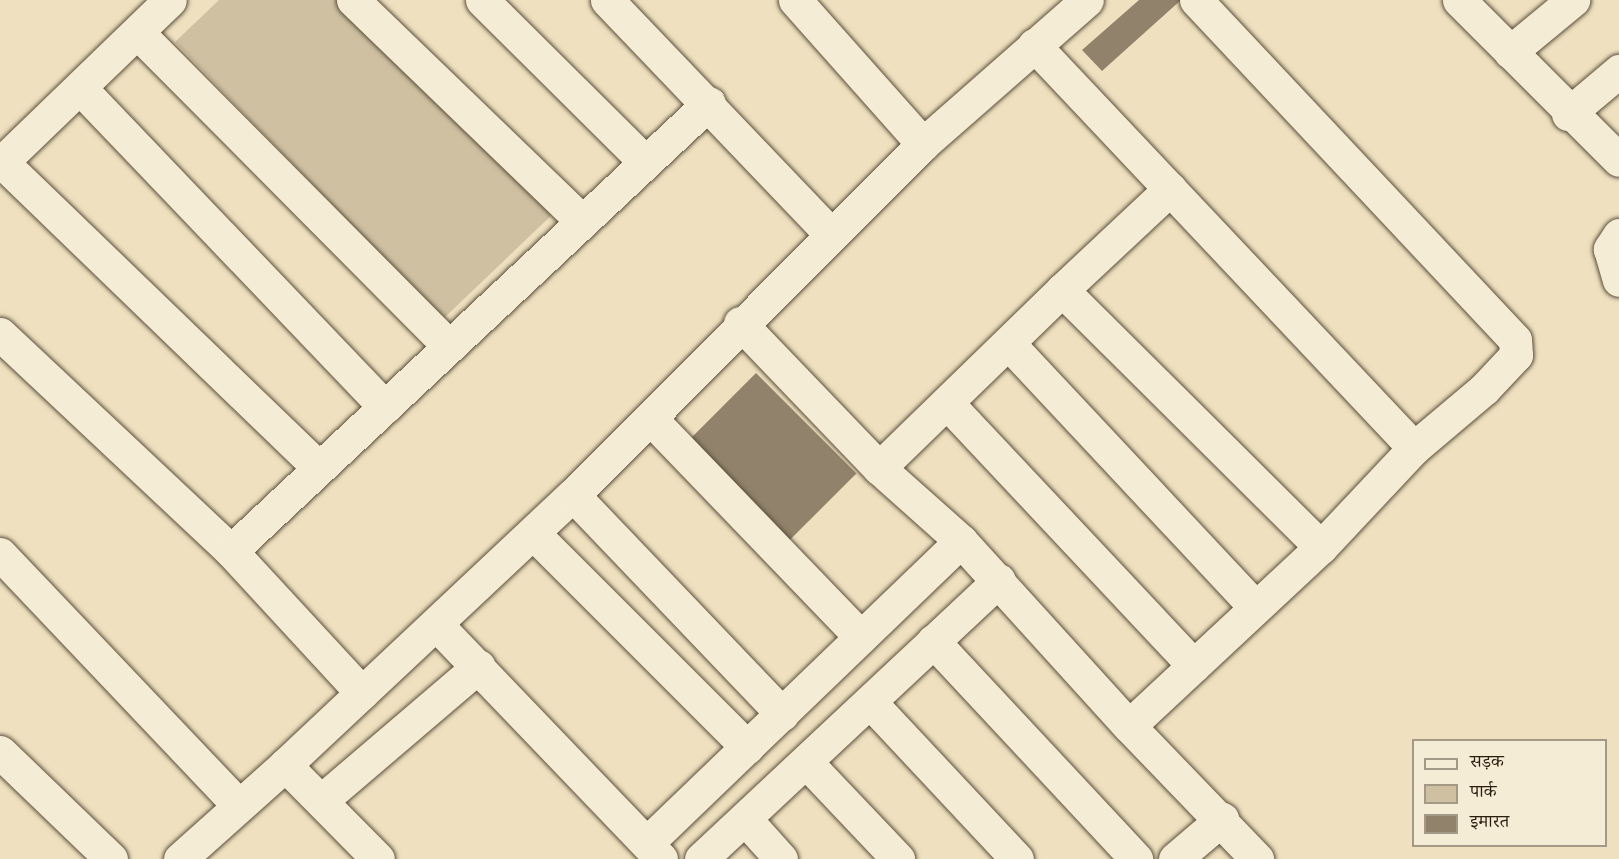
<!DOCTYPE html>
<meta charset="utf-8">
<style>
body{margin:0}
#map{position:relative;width:1619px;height:859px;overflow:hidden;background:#efe1bf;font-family:"Sorts Mill Goudy","Noto Serif Devanagari",serif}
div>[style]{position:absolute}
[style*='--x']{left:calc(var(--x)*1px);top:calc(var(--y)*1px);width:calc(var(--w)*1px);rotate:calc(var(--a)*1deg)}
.green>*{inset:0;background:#cec0a1}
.building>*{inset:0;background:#91836b;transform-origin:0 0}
.roads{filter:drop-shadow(0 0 2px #5c4e3c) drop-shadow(0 0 2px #5c4e3c)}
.minor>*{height:33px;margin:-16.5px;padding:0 16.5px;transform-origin:16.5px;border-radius:16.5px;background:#f5ecd5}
span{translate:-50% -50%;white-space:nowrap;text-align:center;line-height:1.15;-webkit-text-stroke:4.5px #f5ecd5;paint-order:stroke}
.legend{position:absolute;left:1412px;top:739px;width:195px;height:108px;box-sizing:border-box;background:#f5ecd5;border:2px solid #a49986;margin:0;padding:8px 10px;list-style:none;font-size:18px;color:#2b1d10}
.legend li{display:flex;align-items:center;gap:12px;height:30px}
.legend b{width:30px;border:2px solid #a49986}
</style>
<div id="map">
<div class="green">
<i style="clip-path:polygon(219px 0,357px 0,558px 209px,443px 319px,175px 42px)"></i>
</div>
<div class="building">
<i style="clip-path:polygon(1139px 0,1181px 0,1102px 71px,1082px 50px)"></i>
<i style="left:756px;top:373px;width:142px;height:95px;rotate:45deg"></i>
</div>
<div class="roads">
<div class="minor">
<i style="--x:353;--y:0;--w:318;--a:44"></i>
<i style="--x:482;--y:0;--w:230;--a:44.8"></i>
<i style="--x:607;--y:0;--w:324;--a:46.3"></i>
<i style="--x:795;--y:0;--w:193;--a:48.4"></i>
<i style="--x:1196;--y:0;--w:466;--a:46.8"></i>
<i style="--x:1515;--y:340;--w:15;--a:86"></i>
<i style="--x:1516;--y:355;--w:47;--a:133.3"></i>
<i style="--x:1484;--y:389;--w:92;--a:139.9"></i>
<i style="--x:1414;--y:448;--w:136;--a:133.2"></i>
<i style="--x:1321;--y:547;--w:262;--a:137"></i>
<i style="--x:1129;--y:726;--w:185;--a:46.1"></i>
<i style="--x:1459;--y:0;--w:226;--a:45"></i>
<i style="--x:138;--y:33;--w:441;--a:45.2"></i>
<i style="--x:1034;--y:45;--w:554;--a:46.68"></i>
<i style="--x:1510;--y:52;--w:82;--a:-39.5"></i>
<i style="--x:81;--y:89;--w:440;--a:46.3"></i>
<i style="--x:1568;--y:114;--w:67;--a:-40.1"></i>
<i style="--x:0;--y:160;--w:443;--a:44"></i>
<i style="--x:0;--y:164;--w:236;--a:-44"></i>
<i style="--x:1619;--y:235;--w:17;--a:123"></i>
<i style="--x:1610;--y:249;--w:32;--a:74"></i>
<i style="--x:1062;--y:290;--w:148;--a:-43.1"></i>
<i style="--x:740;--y:323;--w:201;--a:46.2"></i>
<i style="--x:879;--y:468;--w:110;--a:41.7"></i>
<i style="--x:961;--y:541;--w:250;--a:47.8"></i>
<i style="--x:0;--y:334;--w:317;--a:43.2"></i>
<i style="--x:231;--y:551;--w:193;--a:47.3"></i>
<i style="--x:1009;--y:344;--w:360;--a:46.9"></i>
<i style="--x:948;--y:404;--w:359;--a:46.8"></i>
<i style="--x:650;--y:418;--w:304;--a:46.1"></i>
<i style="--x:879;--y:468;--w:255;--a:-44.2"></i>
<i style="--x:1062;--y:290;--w:365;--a:44.8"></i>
<i style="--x:573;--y:495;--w:303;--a:46.3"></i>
<i style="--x:533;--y:533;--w:303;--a:45"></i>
<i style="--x:231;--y:551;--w:655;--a:-43.14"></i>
<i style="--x:0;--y:554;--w:346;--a:46.5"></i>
<i style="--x:436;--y:624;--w:325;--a:46.2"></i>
<i style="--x:933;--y:641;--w:298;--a:47"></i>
<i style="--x:870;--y:702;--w:215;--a:46.9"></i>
<i style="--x:0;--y:752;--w:154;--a:43.9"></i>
<i style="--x:808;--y:764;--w:131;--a:46.5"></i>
<i style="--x:285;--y:765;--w:395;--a:-43.2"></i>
<i style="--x:573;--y:495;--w:496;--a:-45.1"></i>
<i style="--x:923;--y:144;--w:218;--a:-41.3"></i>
<i style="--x:322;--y:800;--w:206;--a:-40.5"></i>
<i style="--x:747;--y:821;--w:51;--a:48.2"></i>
<i style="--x:648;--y:842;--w:434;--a:-43.9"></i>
<i style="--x:180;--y:859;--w:141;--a:-41.8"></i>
<i style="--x:285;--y:765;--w:132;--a:45.3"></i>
<i style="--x:701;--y:859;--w:408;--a:-43.1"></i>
<i style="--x:1175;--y:859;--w:62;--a:-40.4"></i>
</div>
</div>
<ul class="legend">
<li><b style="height:8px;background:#f5ecd5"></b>सड़क</li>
<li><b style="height:16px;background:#cec0a1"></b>पार्क</li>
<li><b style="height:16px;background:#91836b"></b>इमारत</li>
</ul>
</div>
